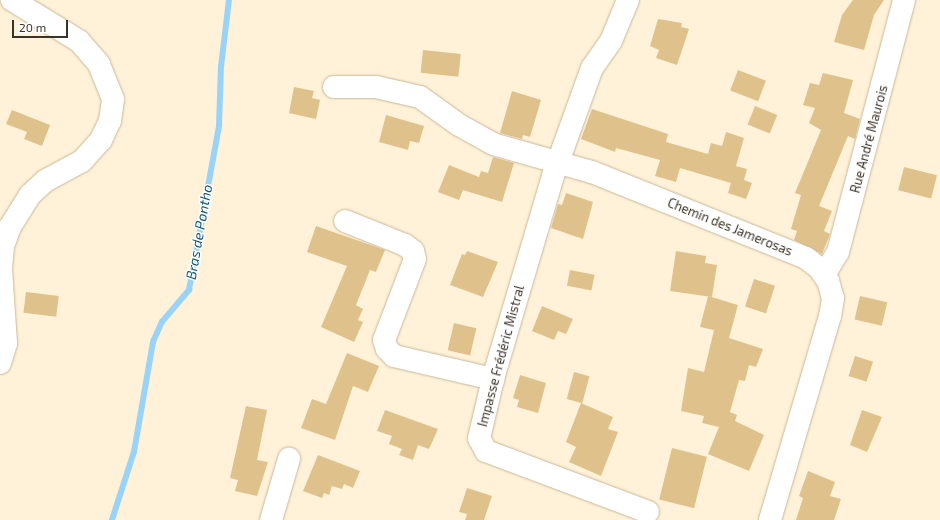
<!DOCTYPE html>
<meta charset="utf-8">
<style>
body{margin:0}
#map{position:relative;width:940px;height:520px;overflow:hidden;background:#fff2d8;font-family:"Exo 2",sans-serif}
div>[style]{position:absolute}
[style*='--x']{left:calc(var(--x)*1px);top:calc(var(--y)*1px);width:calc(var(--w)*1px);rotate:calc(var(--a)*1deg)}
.stream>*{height:5.5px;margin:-2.75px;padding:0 2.75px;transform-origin:2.75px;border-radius:2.75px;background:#99d4f8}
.building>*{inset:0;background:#dfc28b;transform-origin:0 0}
.roads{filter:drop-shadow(0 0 1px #c8b899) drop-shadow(0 0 1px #c8b899)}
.minor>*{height:22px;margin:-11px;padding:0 11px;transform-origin:11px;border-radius:11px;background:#fff}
span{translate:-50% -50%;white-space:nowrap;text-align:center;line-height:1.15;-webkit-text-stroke:3px #fff;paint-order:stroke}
.street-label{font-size:13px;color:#3a3327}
.water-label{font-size:14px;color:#0e587a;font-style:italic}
.scale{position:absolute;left:12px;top:20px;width:56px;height:18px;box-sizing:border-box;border:2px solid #3a3327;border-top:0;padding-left:5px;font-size:12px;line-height:14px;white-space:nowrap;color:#3a3327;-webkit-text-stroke:3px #fff;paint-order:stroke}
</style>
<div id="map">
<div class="stream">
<i style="--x:112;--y:520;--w:71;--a:-72.1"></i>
<i style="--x:134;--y:452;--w:112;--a:-80.2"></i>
<i style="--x:153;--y:342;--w:22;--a:-66"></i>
<i style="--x:162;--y:322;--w:42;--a:-49.8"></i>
<i style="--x:189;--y:290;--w:167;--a:-79.6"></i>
<i style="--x:219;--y:126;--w:59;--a:-88.1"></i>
<i style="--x:221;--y:67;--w:67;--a:-83.2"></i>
</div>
<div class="building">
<i style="clip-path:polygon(853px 0,884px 0,874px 15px,864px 50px,834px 42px,842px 15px)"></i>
<i style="clip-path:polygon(658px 19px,682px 23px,681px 27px,689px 29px,677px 65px,656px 58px,659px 50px,650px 46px)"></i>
<i style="left:423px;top:50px;width:38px;height:23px;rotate:6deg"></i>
<i style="left:738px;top:70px;width:30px;height:22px;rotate:21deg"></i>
<i style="clip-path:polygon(823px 73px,853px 80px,844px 113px,860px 119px,855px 139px,848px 136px,819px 206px,832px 211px,824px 231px,830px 234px,822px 254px,794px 240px,797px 231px,791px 229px,801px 195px,795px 193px,821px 130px,809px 123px,815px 108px,803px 105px,810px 83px,819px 85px)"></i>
<i style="clip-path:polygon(294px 87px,314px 91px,312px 98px,320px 100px,316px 119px,289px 113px)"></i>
<i style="clip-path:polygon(512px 91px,541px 100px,530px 137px,523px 135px,522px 139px,500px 133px)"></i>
<i style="left:755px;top:106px;width:24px;height:20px;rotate:22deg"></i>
<i style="clip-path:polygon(592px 109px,668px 134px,666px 142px,708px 154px,711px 143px,722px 146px,726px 132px,744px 138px,736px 166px,747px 169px,744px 180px,752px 183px,746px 199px,728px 193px,731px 183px,680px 168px,676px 182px,655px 176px,660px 160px,616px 148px,615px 152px,581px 139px)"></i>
<i style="clip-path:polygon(12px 110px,50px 125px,42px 146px,24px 139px,27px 132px,6px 124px)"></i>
<i style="clip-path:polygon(386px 115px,424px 126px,419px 143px,410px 141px,408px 150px,379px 142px)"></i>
<i style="clip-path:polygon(493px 157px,514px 163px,502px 202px,463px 190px,459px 200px,438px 192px,449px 165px,479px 177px,481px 171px,488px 173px)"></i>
<i style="left:904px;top:167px;width:34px;height:24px;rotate:14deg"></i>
<i style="clip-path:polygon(566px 193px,593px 202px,583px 239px,551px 228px,558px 204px,562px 205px)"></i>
<i style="clip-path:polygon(316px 226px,385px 250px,376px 272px,370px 270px,356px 305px,363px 309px,358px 320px,363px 322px,354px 342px,321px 327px,347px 266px,307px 252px)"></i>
<i style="clip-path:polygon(467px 251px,498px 262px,483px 297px,450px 285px,462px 254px,465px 255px)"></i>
<i style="clip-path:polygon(676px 251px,706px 256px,705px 263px,717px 265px,712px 297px,670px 291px)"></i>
<i style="left:570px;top:270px;width:25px;height:16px;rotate:11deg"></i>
<i style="left:754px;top:279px;width:22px;height:29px;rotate:18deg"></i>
<i style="left:26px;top:292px;width:33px;height:21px;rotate:7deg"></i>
<i style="clip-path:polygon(708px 296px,738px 305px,729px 338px,763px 349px,756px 367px,749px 365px,745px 381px,739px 380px,730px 412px,737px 415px,735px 421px,764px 435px,749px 471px,708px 454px,719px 427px,702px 423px,704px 416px,681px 411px,688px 368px,704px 372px,714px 330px,700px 327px)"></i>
<i style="left:860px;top:296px;width:28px;height:24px;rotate:13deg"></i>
<i style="clip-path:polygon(542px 306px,573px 319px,566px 334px,558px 331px,554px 340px,532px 331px)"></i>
<i style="left:454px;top:323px;width:23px;height:28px;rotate:13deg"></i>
<i style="clip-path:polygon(347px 353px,379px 366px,368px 392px,353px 386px,335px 440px,301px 428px,312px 399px,326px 404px)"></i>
<i style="left:855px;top:356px;width:19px;height:21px;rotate:18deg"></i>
<i style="left:574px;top:372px;width:16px;height:28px;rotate:15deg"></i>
<i style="clip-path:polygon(520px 375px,546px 383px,538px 413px,517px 407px,519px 400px,513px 398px)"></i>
<i style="clip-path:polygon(581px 403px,613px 417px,608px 429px,618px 432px,601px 476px,569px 462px,576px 447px,566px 442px)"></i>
<i style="clip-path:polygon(246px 406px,267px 410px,257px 460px,268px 462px,257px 496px,235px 491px,238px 480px,230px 478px)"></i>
<i style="clip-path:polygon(385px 410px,438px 429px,429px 449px,418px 445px,413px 460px,399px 455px,402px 449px,389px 444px,392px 436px,377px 431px)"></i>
<i style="clip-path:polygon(862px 410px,882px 417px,867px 452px,850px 445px)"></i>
<i style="left:672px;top:448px;width:36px;height:53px;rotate:14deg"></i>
<i style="clip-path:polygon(318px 455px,360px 471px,353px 488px,344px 484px,342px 489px,332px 486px,329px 495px,324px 493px,322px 498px,303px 491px)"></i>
<i style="clip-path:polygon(808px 471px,835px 482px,830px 496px,841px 499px,834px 520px,796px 520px,803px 498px,799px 496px)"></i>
<i style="clip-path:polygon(467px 488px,492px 496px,484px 520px,465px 520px,467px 514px,459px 512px)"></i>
</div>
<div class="roads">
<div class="minor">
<i style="--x:628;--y:0;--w:44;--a:112.5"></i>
<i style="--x:611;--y:41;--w:33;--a:125"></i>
<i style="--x:592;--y:68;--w:115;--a:109.9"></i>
<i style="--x:553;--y:176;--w:212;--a:106.5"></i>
<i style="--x:493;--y:379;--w:61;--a:103.3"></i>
<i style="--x:479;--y:438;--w:15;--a:62"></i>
<i style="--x:486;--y:451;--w:173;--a:20.6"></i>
<i style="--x:334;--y:87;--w:42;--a:0"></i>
<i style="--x:376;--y:87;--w:45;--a:12.8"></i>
<i style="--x:420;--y:97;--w:48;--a:35.7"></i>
<i style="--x:459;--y:125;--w:39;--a:29"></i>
<i style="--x:493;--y:144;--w:103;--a:15.8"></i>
<i style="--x:592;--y:172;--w:231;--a:21.9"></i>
<i style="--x:806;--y:258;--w:16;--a:38"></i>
<i style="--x:819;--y:268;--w:16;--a:55"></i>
<i style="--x:828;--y:281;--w:18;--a:74"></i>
<i style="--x:833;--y:298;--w:18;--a:99"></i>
<i style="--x:830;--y:316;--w:213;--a:106.4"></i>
<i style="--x:345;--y:221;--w:65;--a:21.8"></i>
<i style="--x:405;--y:245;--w:10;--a:37"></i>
<i style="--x:413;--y:251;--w:8;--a:76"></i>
<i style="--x:415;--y:259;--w:87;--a:110.9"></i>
<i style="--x:384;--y:340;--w:9;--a:72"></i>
<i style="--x:387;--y:349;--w:10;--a:45"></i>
<i style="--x:394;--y:356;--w:102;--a:13.1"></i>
<i style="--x:824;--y:275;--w:27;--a:-59"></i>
<i style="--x:838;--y:252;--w:260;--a:-75.3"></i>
<i style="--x:0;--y:363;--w:21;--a:-73"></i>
<i style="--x:6;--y:343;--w:74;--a:-93.9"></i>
<i style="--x:1;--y:269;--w:23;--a:-85"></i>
<i style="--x:3;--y:246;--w:20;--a:-70"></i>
<i style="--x:10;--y:227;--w:38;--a:-58"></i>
<i style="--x:30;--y:195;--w:21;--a:-43"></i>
<i style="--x:45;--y:181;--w:42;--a:-28.4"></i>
<i style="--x:82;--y:161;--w:28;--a:-48"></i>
<i style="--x:101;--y:140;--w:21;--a:-65"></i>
<i style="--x:110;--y:121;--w:22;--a:-82"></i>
<i style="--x:113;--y:99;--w:38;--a:-112"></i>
<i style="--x:99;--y:64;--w:30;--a:-131"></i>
<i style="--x:79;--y:41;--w:79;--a:-148.5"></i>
<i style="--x:271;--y:520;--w:64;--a:-73.6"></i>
</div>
</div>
<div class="street-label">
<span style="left:869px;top:139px;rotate:-75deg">Rue André Maurois</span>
<span style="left:730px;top:227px;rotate:22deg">Chemin des Jamerosas</span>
<span style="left:501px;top:356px;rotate:-75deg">Impasse Frédéric Mistral</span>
</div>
<div class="water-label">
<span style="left:199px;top:232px;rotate:-80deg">Bras de Pontho</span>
</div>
<div class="scale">20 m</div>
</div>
